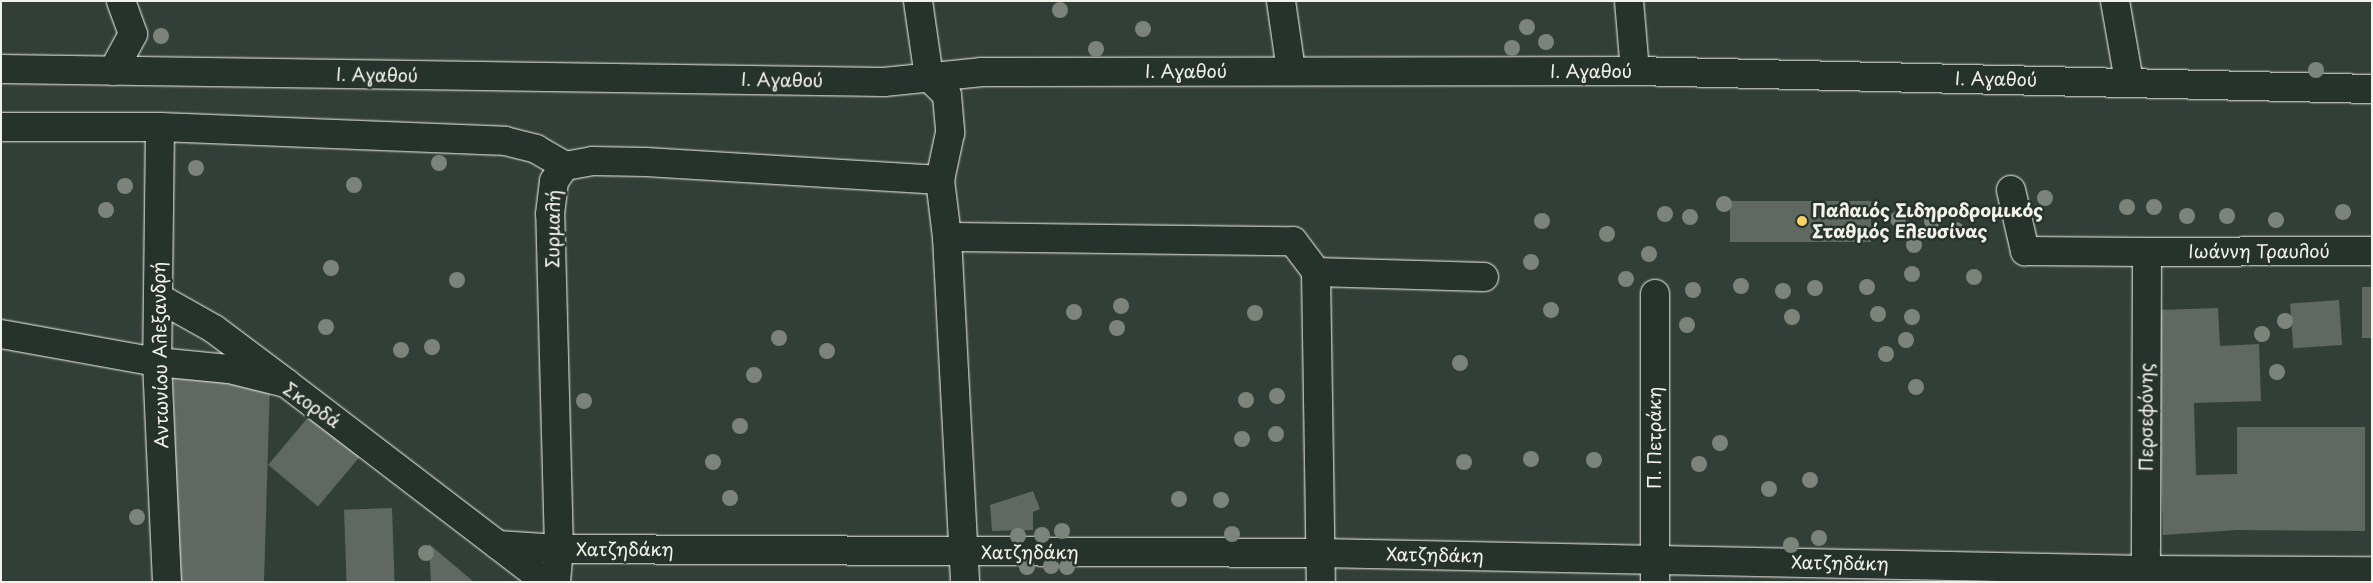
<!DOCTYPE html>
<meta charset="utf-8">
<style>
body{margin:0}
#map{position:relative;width:2373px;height:583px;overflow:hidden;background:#323e38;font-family:"Playpen Sans",sans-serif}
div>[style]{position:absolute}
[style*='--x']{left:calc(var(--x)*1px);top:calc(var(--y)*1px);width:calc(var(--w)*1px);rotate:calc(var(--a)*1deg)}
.building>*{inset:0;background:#5f6861;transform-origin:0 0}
.roads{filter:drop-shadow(0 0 1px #f4f1e8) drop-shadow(0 0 1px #f4f1e8)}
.street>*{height:28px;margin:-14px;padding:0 14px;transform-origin:14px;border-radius:14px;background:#26332d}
.secondary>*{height:28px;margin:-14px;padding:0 14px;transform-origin:14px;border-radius:14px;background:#26332d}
.trees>*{width:16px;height:16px;margin:-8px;border-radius:50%;background:#7c837b}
.dots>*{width:14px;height:14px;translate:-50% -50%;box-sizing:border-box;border:2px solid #26332d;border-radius:50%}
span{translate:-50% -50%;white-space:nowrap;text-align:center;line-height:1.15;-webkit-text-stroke:5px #26332d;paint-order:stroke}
.street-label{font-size:18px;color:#f4f1e8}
.poi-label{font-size:18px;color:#f4f1e8;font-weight:700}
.left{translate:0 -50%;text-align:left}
.frame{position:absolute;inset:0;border:2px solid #f4f1e8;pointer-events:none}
</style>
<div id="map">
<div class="building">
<i style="left:1730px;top:201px;width:141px;height:41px"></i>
<i style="left:2362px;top:287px;width:10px;height:51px"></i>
<i style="left:2339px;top:300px;width:45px;height:49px;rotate:86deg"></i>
<i style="clip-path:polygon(2218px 308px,2220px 346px,2259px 344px,2261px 401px,2194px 403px,2196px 475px,2237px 474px,2237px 427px,2365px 427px,2365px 531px,2237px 530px,2163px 535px,2157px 310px)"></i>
<i style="clip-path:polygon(173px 378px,270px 383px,264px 582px,179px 582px)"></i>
<i style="left:310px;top:415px;width:65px;height:65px;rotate:40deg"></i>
<i style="clip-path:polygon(1033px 491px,1040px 509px,1033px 512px,1033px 530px,992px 531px,990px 505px)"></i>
<i style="left:392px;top:508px;width:74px;height:48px;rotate:88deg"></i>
<i style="clip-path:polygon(429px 544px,474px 582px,431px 582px)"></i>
</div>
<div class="roads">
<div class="street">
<i style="--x:1281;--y:1;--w:70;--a:81.8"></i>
<i style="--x:1629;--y:1;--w:70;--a:85.1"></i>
<i style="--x:2115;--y:1;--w:81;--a:80.1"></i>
<i style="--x:1;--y:69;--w:883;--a:0.84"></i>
<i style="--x:884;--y:82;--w:99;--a:-5.8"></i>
<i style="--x:982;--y:72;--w:653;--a:-0.09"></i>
<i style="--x:1635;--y:71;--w:737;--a:1.4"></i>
<i style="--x:113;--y:71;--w:42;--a:-61.6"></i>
<i style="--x:133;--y:34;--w:35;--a:-110"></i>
<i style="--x:1;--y:127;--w:159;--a:0"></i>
<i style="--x:160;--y:127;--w:345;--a:2.3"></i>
<i style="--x:505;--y:141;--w:32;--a:14"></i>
<i style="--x:536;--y:149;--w:34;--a:30"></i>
<i style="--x:160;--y:127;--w:235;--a:90.7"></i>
<i style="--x:157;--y:362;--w:220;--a:87.4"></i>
<i style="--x:2011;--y:190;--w:63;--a:77.1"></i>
<i style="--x:2025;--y:251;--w:122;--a:0.5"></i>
<i style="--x:2147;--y:252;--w:330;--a:90.2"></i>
<i style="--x:947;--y:237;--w:346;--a:0.7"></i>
<i style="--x:1293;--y:241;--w:39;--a:53"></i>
<i style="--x:1316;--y:272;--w:168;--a:1.7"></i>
<i style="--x:1316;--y:272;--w:310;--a:89.1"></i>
<i style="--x:1655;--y:294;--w:288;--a:90"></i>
<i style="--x:159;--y:298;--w:63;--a:29.4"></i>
<i style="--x:214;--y:329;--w:90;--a:36.9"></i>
<i style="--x:556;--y:582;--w:33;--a:-85"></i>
<i style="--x:559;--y:549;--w:335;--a:-91.5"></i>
<i style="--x:550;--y:214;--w:33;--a:-83"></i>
<i style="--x:554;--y:181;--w:19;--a:-54"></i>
<i style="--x:565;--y:166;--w:27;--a:-10"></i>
<i style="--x:592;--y:161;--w:54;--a:1.1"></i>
<i style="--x:646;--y:162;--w:295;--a:3.5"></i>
</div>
<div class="secondary">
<i style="--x:918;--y:1;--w:77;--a:81.8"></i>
<i style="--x:929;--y:77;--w:25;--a:45"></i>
<i style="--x:947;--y:95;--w:38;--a:85"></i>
<i style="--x:950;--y:133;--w:48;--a:102"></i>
<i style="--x:940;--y:180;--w:57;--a:83"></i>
<i style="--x:947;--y:237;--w:345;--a:87"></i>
<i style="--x:2147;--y:252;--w:225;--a:-0.3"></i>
<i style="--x:1;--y:334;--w:158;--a:10.2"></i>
<i style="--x:157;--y:362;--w:72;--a:5.6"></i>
<i style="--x:229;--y:369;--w:59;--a:13.8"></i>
<i style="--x:286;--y:383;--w:327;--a:37.4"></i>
<i style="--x:498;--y:545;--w:61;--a:3.8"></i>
<i style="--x:559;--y:549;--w:761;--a:0.3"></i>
<i style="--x:1320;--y:553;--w:826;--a:1.18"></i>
<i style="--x:2146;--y:570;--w:226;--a:0.3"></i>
</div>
</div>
<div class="trees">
<i style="left:1060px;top:10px"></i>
<i style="left:1527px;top:27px"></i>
<i style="left:1143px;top:29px"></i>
<i style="left:161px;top:36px"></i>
<i style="left:1546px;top:42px"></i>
<i style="left:1512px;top:48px"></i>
<i style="left:1096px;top:49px"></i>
<i style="left:2316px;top:70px"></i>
<i style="left:439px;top:163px"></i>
<i style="left:196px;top:168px"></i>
<i style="left:354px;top:185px"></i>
<i style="left:125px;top:186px"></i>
<i style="left:2045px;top:198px"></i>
<i style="left:1724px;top:204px"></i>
<i style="left:2127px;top:207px"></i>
<i style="left:2154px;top:207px"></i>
<i style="left:106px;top:210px"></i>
<i style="left:2343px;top:212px"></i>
<i style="left:1665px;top:214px"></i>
<i style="left:2187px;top:216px"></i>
<i style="left:2227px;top:216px"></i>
<i style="left:1690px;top:217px"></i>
<i style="left:1898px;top:219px"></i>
<i style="left:2276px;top:220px"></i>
<i style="left:1542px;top:221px"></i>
<i style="left:1932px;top:221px"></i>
<i style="left:1956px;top:230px"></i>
<i style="left:1607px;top:234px"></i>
<i style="left:1914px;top:245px"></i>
<i style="left:1649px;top:254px"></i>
<i style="left:1531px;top:262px"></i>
<i style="left:331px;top:268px"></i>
<i style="left:1912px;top:274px"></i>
<i style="left:1974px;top:277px"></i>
<i style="left:1626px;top:279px"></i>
<i style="left:457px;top:280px"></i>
<i style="left:1741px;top:286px"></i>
<i style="left:1867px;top:287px"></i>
<i style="left:1815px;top:288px"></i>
<i style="left:1693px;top:290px"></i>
<i style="left:1783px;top:291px"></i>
<i style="left:1121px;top:306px"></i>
<i style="left:1551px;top:310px"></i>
<i style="left:1074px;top:312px"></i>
<i style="left:1255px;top:313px"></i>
<i style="left:1878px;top:314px"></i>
<i style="left:1792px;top:317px"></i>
<i style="left:1912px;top:317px"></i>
<i style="left:2285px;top:321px"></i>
<i style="left:1687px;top:325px"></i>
<i style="left:326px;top:327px"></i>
<i style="left:1117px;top:328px"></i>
<i style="left:2262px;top:334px"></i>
<i style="left:779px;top:338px"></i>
<i style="left:1906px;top:340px"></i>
<i style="left:432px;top:347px"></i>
<i style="left:401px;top:350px"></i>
<i style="left:827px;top:351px"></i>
<i style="left:1886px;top:354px"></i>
<i style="left:1460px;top:363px"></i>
<i style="left:2277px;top:372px"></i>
<i style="left:754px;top:375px"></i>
<i style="left:1916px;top:387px"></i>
<i style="left:1277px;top:396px"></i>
<i style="left:1246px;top:400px"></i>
<i style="left:584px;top:401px"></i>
<i style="left:740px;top:426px"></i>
<i style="left:1276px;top:434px"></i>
<i style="left:1242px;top:439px"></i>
<i style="left:1720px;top:443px"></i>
<i style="left:1531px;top:459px"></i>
<i style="left:1594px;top:460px"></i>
<i style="left:713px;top:462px"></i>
<i style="left:1464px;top:462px"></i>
<i style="left:1699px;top:464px"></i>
<i style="left:1810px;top:480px"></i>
<i style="left:1769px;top:489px"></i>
<i style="left:730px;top:498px"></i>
<i style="left:1179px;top:499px"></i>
<i style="left:1221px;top:500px"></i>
<i style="left:137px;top:517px"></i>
<i style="left:1062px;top:531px"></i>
<i style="left:1232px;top:534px"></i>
<i style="left:1042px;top:535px"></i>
<i style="left:1018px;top:536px"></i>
<i style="left:1819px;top:538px"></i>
<i style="left:1791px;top:545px"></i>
<i style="left:426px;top:553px"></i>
<i style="left:1051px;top:566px"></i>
<i style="left:1027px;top:567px"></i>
<i style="left:1067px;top:567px"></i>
</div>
<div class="dots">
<i style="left:1802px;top:221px;background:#ffd166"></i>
</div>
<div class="street-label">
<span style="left:1186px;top:71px">Ι. Αγαθού</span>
<span style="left:1591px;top:71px">Ι. Αγαθού</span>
<span style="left:377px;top:75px;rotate:1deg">Ι. Αγαθού</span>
<span style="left:1996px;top:79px;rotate:1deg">Ι. Αγαθού</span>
<span style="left:782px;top:80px;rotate:1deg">Ι. Αγαθού</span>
<span style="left:553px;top:229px;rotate:-89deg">Συρμαλή</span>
<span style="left:2259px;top:251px">Ιωάννη Τραυλού</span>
<span style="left:160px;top:355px;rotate:-91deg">Αντωνίου Αλεξανδρή</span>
<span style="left:312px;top:405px;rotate:35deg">Σκορδά</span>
<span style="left:2146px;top:417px;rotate:-90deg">Περσεφόνης</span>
<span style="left:1654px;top:438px;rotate:-90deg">Π. Πετράκη</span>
<span style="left:625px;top:549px">Χατζηδάκη</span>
<span style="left:1030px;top:552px">Χατζηδάκη</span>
<span style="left:1435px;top:555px;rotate:1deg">Χατζηδάκη</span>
<span style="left:1840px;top:563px;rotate:1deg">Χατζηδάκη</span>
</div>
<div class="poi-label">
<span class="left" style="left:1812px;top:221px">Παλαιός Σιδηροδρομικός<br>Σταθμός Ελευσίνας</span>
</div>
<div class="frame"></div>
</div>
